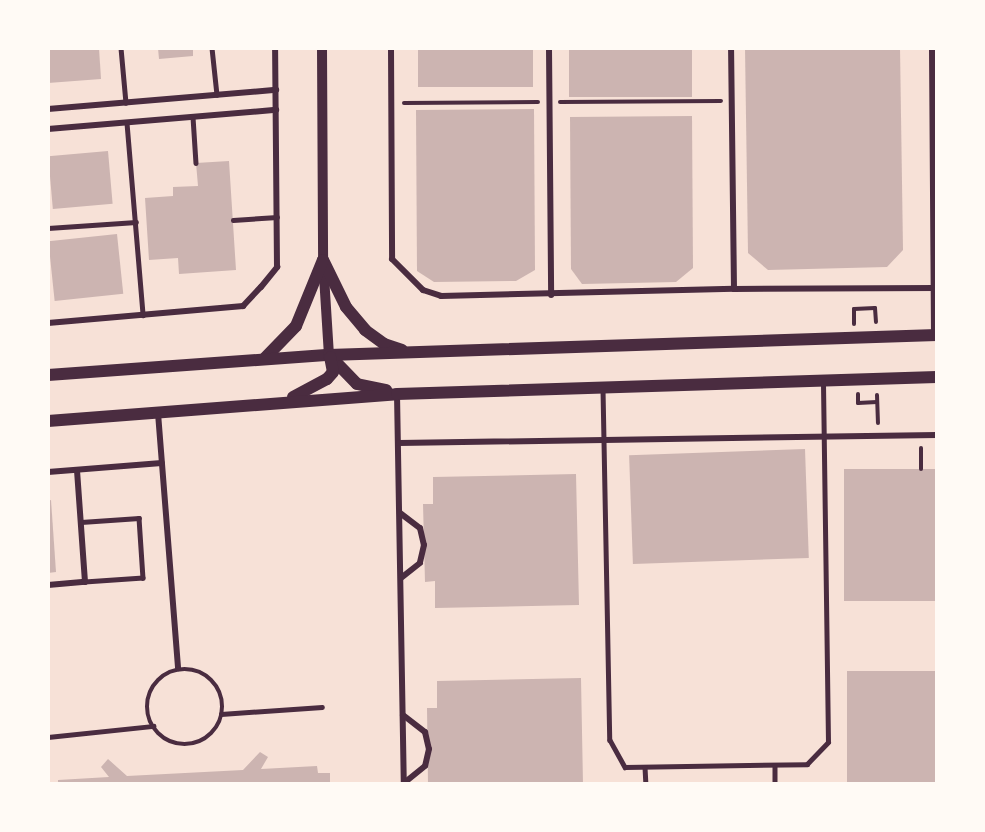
<!DOCTYPE html>
<style>
body{margin:0}
#map{position:relative;width:985px;height:832px;overflow:hidden;background:#f7e1d7;font-family:Jost,sans-serif}
div>[style]{position:absolute}
[style*='--x']{left:calc(var(--x)*1px);top:calc(var(--y)*1px);width:calc(var(--w)*1px);rotate:calc(var(--a)*1deg)}
.building>*{inset:0;background:#ccb4b1;transform-origin:0 0}
.path>*{height:4px;margin:-2px;padding:0 2px;transform-origin:2px;border-radius:2px;background:#4a2c40}
.service>*{height:4.5px;margin:-2.25px;padding:0 2.25px;transform-origin:2.25px;border-radius:2.25px;background:#4a2c40}
.service>.ring{margin:-2.25px;padding:0;box-sizing:content-box;background:none;border:4.5px solid #4a2c40;border-radius:50%}
.minor>*{height:6px;margin:-3px;padding:0 3px;transform-origin:3px;border-radius:3px;background:#4a2c40}
.tertiary>*{height:10px;margin:-5px;padding:0 5px;transform-origin:5px;border-radius:5px;background:#4a2c40}
.secondary>*{height:12px;margin:-6px;padding:0 6px;transform-origin:6px;border-radius:6px;background:#4a2c40}
span{translate:-50% -50%;white-space:nowrap;text-align:center;line-height:1.15;-webkit-text-stroke:6px #fffaf5;paint-order:stroke}
.frame{position:absolute;inset:0;border:50px solid #fffaf5;pointer-events:none}
</style>
<div id="map">
<div class="building">
<i style="clip-path:polygon(48px 48px,99px 48px,101px 79px,48px 83px)"></i>
<i style="clip-path:polygon(158px 48px,193px 48px,193px 56px,159px 59px)"></i>
<i style="left:418px;top:48px;width:115px;height:39px"></i>
<i style="left:569px;top:48px;width:123px;height:49px"></i>
<i style="clip-path:polygon(745px 48px,900px 48px,903px 250px,887px 267px,768px 270px,748px 253px)"></i>
<i style="clip-path:polygon(534px 109px,535px 270px,516px 281px,434px 282px,417px 271px,416px 110px)"></i>
<i style="clip-path:polygon(692px 116px,693px 268px,676px 282px,582px 284px,571px 269px,570px 117px)"></i>
<i style="left:108px;top:151px;width:53px;height:60px;rotate:85deg"></i>
<i style="clip-path:polygon(229px 161px,236px 270px,179px 274px,178px 258px,149px 260px,145px 198px,173px 196px,173px 187px,198px 186px,196px 163px)"></i>
<i style="left:117px;top:234px;width:60px;height:69px;rotate:84deg"></i>
<i style="left:805px;top:449px;width:109px;height:176px;rotate:88deg"></i>
<i style="left:937px;top:469px;width:132px;height:93px;rotate:90deg"></i>
<i style="clip-path:polygon(576px 474px,579px 605px,435px 608px,435px 581px,425px 582px,423px 504px,433px 504px,433px 477px)"></i>
<i style="clip-path:polygon(51px 500px,56px 572px,48px 573px,48px 501px)"></i>
<i style="left:937px;top:671px;width:113px;height:90px;rotate:90deg"></i>
<i style="clip-path:polygon(581px 678px,583px 784px,428px 784px,427px 708px,437px 708px,437px 681px)"></i>
<i style="clip-path:polygon(260px 752px,268px 757px,261px 769px,317px 766px,318px 773px,330px 773px,330px 784px,58px 784px,58px 780px,109px 777px,101px 767px,108px 759px,127px 776px,243px 770px)"></i>
</div>
<div class="path">
<i style="--x:560;--y:102;--w:161;--a:-0.4"></i>
<i style="--x:404;--y:103;--w:134;--a:-0.4"></i>
<i style="--x:854;--y:324;--w:15;--a:-90"></i>
<i style="--x:854;--y:309;--w:21;--a:-3"></i>
<i style="--x:875;--y:308;--w:14;--a:86"></i>
<i style="--x:858;--y:394;--w:9;--a:90"></i>
<i style="--x:858;--y:403;--w:19;--a:-3"></i>
<i style="--x:877;--y:395;--w:28;--a:88"></i>
<i style="--x:921;--y:448;--w:21;--a:90"></i>
</div>
<div class="service">
<i style="--x:121;--y:48;--w:55;--a:84.8"></i>
<i style="--x:212;--y:48;--w:47;--a:83.9"></i>
<i style="--x:193;--y:117;--w:46;--a:86.3"></i>
<i style="--x:127;--y:123;--w:193;--a:85.2"></i>
<i style="--x:233;--y:220;--w:44;--a:-3.9"></i>
<i style="--x:48;--y:228;--w:88;--a:-3.9"></i>
<i style="--x:603;--y:389;--w:351;--a:88.9"></i>
<i style="--x:610;--y:740;--w:31;--a:61"></i>
<i style="--x:625;--y:767;--w:182;--a:-0.9"></i>
<i style="--x:807;--y:764;--w:30;--a:-46"></i>
<i style="--x:828;--y:742;--w:360;--a:-90.8"></i>
<i style="--x:81;--y:522;--w:58;--a:-3.9"></i>
<i style="--x:139;--y:518;--w:60;--a:86.2"></i>
<i style="--x:143;--y:578;--w:58;--a:176.1"></i>
<i class="ring" style="left:147px;top:669px;width:71.5px;height:71.5px"></i>
<i style="--x:221;--y:714;--w:101;--a:-4"></i>
<i style="--x:48;--y:737;--w:106;--a:-6"></i>
<i style="--x:775;--y:765;--w:19;--a:90"></i>
<i style="--x:645;--y:767;--w:17;--a:87"></i>
</div>
<div class="minor">
<i style="--x:391;--y:48;--w:211;--a:89.7"></i>
<i style="--x:392;--y:259;--w:44;--a:45"></i>
<i style="--x:423;--y:290;--w:19;--a:18"></i>
<i style="--x:441;--y:296;--w:293;--a:-1.4"></i>
<i style="--x:734;--y:289;--w:241;--a:-90.7"></i>
<i style="--x:549;--y:48;--w:247;--a:89.5"></i>
<i style="--x:932;--y:48;--w:287;--a:89.6"></i>
<i style="--x:48;--y:109;--w:229;--a:-4.8"></i>
<i style="--x:48;--y:129;--w:229;--a:-4.8"></i>
<i style="--x:734;--y:289;--w:202;--a:-0.3"></i>
<i style="--x:48;--y:323;--w:196;--a:-5"></i>
<i style="--x:243;--y:306;--w:26;--a:-47"></i>
<i style="--x:261;--y:287;--w:26;--a:-51"></i>
<i style="--x:277;--y:267;--w:219;--a:-90.5"></i>
<i style="--x:397;--y:394;--w:390;--a:89"></i>
<i style="--x:158;--y:413;--w:256;--a:85.5"></i>
<i style="--x:399;--y:443;--w:538;--a:-0.85"></i>
<i style="--x:48;--y:472;--w:114;--a:-4.5"></i>
<i style="--x:400;--y:513;--w:25;--a:37"></i>
<i style="--x:420;--y:528;--w:17;--a:77"></i>
<i style="--x:424;--y:545;--w:18;--a:103"></i>
<i style="--x:420;--y:563;--w:24;--a:142"></i>
<i style="--x:48;--y:585;--w:37;--a:-5"></i>
<i style="--x:85;--y:582;--w:112;--a:-94.1"></i>
<i style="--x:403;--y:715;--w:28;--a:38"></i>
<i style="--x:425;--y:732;--w:17;--a:77"></i>
<i style="--x:429;--y:749;--w:17;--a:103"></i>
<i style="--x:425;--y:766;--w:27;--a:141"></i>
</div>
<div class="tertiary">
<i style="--x:322;--y:48;--w:212;--a:89.7"></i>
<i style="--x:323;--y:260;--w:95;--a:86.4"></i>
</div>
<div class="secondary">
<i style="--x:323;--y:260;--w:52;--a:63.9"></i>
<i style="--x:346;--y:307;--w:30;--a:50"></i>
<i style="--x:365;--y:330;--w:24;--a:36"></i>
<i style="--x:384;--y:344;--w:19;--a:18"></i>
<i style="--x:329;--y:355;--w:40;--a:46"></i>
<i style="--x:357;--y:384;--w:30;--a:12"></i>
<i style="--x:264;--y:359;--w:46;--a:-45.9"></i>
<i style="--x:296;--y:326;--w:71;--a:-67.8"></i>
<i style="--x:48;--y:375;--w:282;--a:-4.1"></i>
<i style="--x:329;--y:355;--w:608;--a:-1.88"></i>
<i style="--x:293;--y:397;--w:38;--a:-28"></i>
<i style="--x:327;--y:379;--w:9;--a:-49"></i>
<i style="--x:333;--y:372;--w:15;--a:-101"></i>
<i style="--x:48;--y:421;--w:350;--a:-4.4"></i>
<i style="--x:397;--y:394;--w:540;--a:-1.8"></i>
</div>
<div class="frame"></div>
</div>
